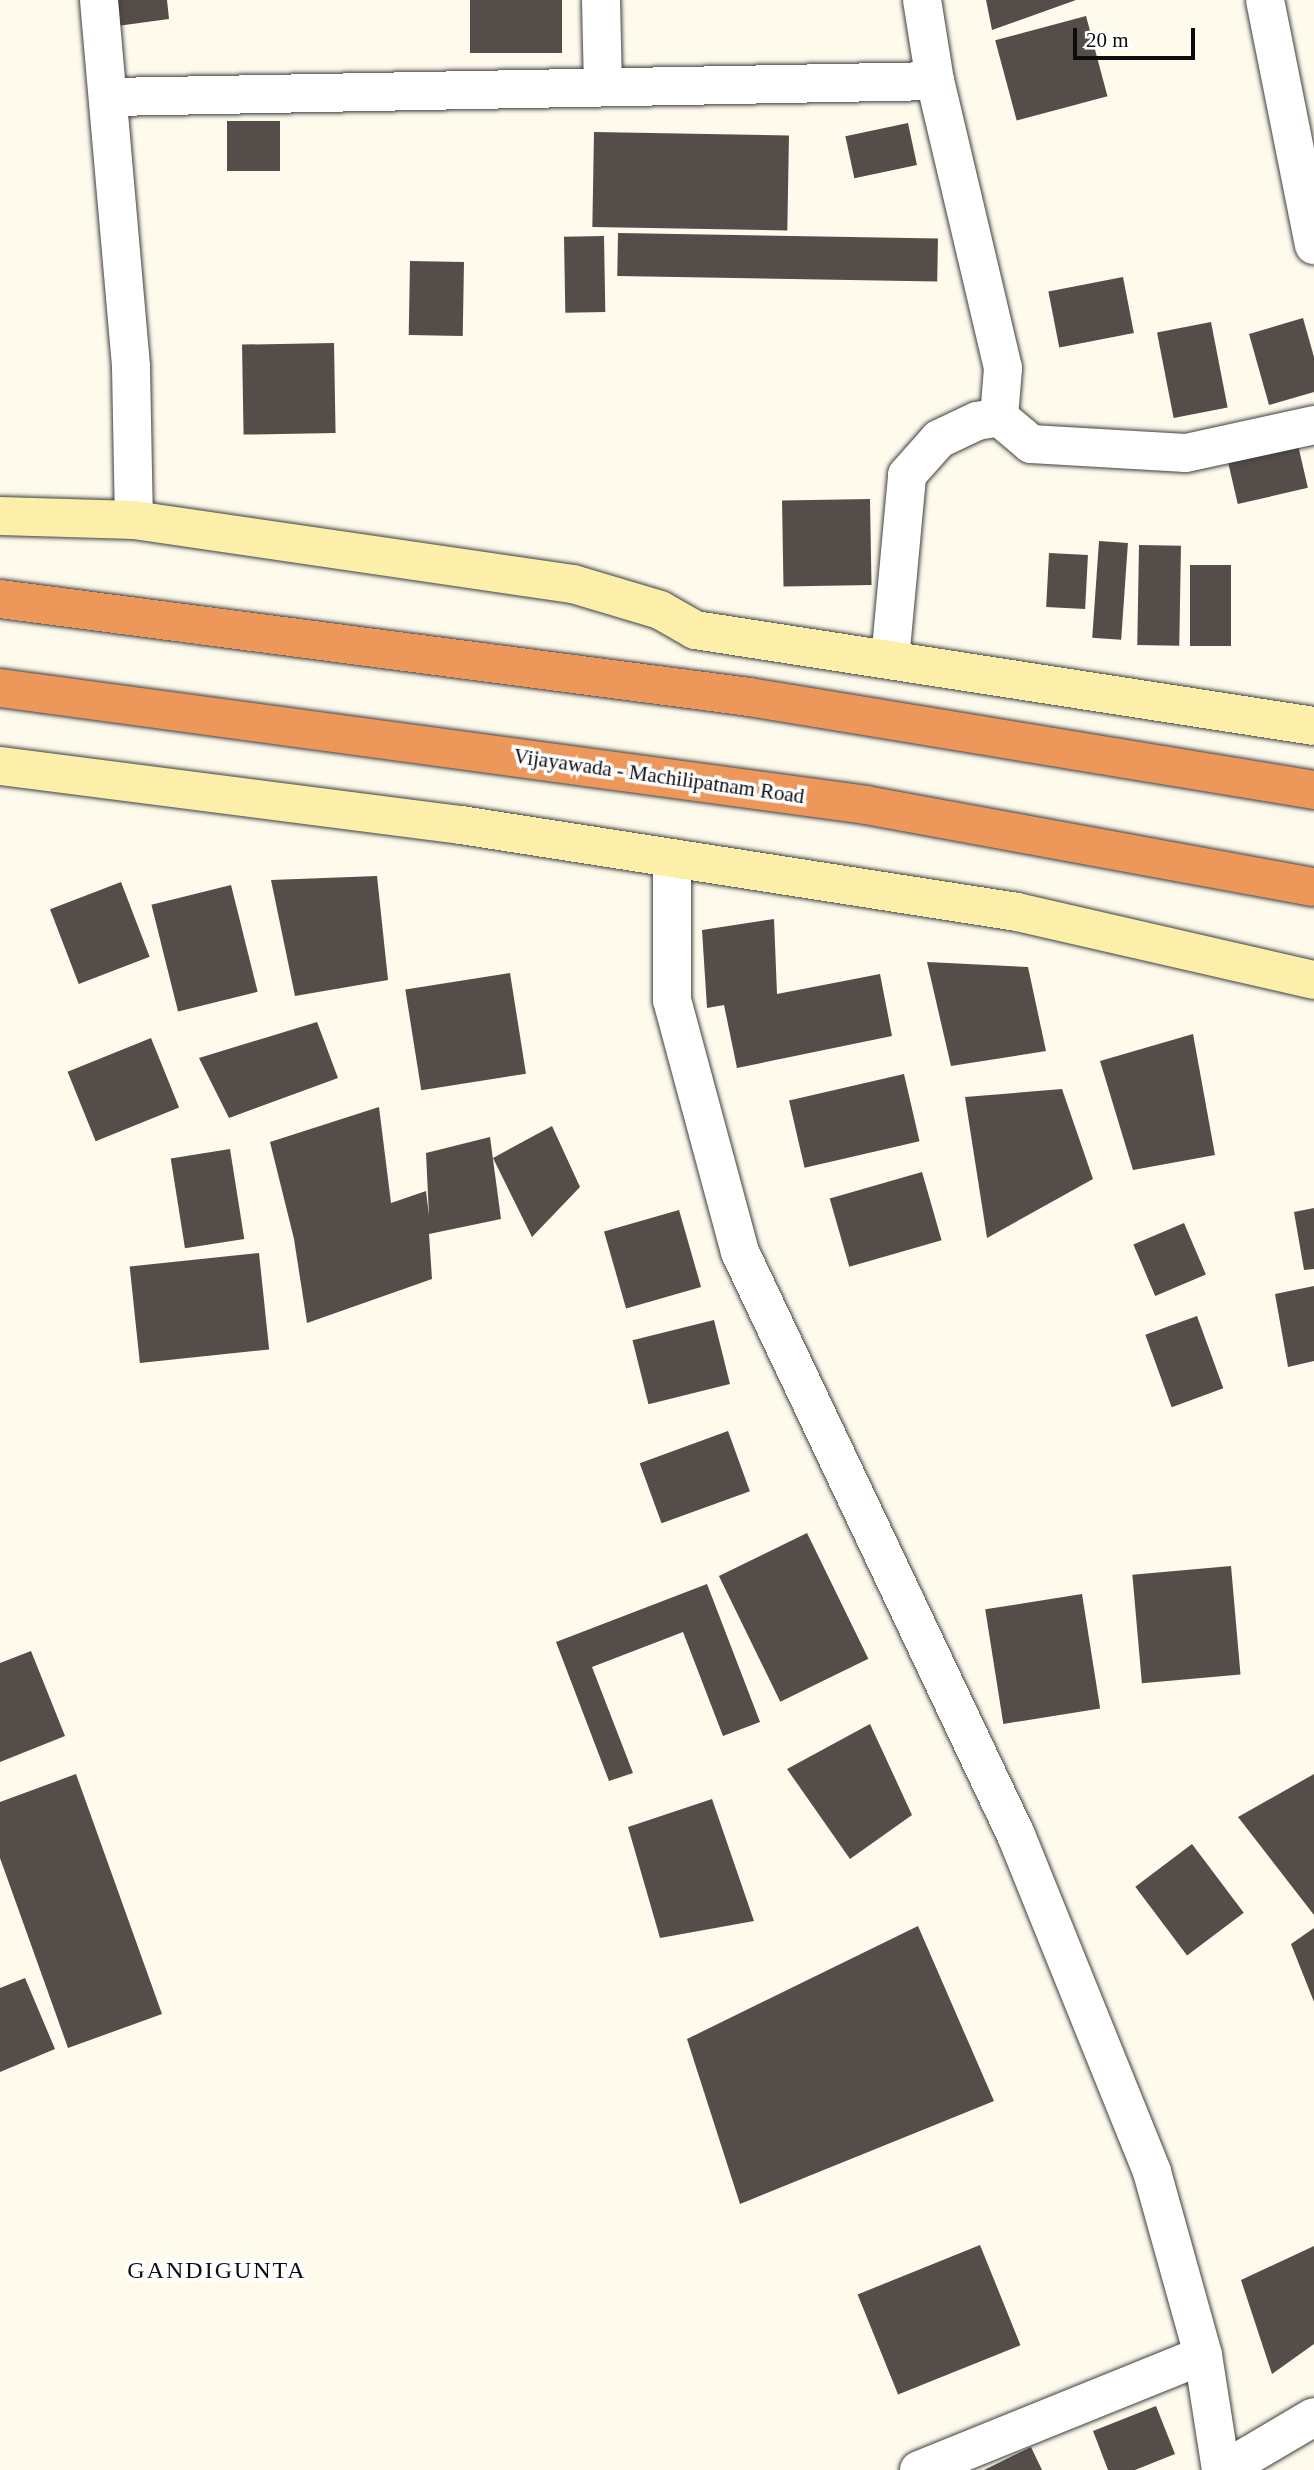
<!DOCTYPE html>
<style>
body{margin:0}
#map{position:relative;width:1314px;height:2470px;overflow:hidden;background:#fefaec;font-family:"Times New Roman",serif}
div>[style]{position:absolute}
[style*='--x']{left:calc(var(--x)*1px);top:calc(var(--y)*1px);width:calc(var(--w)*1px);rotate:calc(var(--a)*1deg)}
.building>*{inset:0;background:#544d49;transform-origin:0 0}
.roads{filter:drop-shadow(0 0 2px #3f3f3f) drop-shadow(0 0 2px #3f3f3f)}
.street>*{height:38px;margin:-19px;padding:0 19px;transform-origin:19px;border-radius:19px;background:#fff}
.secondary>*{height:38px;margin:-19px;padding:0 19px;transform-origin:19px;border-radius:19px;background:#fbefaa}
.highway>*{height:38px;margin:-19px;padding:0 19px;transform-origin:19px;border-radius:19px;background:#ee975b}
span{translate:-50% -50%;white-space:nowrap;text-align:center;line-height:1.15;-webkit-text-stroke:7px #fff;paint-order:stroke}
.street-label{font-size:21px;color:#0c0c0c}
.quarter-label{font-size:24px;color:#0c0c0c;letter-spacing:2px}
.scale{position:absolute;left:1073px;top:28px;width:122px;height:32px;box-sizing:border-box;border:4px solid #0c0c0c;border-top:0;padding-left:9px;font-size:21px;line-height:24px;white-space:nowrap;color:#0c0c0c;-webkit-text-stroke:5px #fff;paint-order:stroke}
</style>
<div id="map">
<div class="building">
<i style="clip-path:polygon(115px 0,167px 0,169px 19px,117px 26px)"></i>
<i style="left:470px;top:0;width:92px;height:53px"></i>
<i style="clip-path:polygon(986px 0,1076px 0,992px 30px)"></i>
<i style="left:1086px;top:16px;width:83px;height:94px;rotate:75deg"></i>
<i style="left:280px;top:121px;width:50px;height:53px;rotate:90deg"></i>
<i style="left:908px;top:123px;width:43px;height:64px;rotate:78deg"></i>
<i style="left:594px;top:132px;width:195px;height:95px;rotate:1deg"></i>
<i style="left:618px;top:233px;width:320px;height:43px;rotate:1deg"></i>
<i style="left:604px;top:236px;width:76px;height:40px;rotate:89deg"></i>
<i style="left:464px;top:262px;width:74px;height:54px;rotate:91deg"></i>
<i style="left:1123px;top:277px;width:57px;height:76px;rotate:79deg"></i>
<i style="clip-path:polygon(1303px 318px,1314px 357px,1314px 392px,1269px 405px,1249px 334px)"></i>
<i style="left:1211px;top:322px;width:87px;height:55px;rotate:79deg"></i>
<i style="left:334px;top:343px;width:90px;height:92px;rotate:89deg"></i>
<i style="left:1298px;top:445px;width:44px;height:72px;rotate:77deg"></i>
<i style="left:870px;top:499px;width:86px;height:88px;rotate:89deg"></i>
<i style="left:1099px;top:541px;width:29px;height:97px;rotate:4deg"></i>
<i style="left:1139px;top:545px;width:42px;height:100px;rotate:1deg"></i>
<i style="left:1049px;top:553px;width:39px;height:54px;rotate:3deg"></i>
<i style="left:1190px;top:565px;width:41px;height:81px"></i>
<i style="clip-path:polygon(377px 876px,388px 980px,295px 996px,271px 880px)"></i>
<i style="left:121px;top:882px;width:80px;height:76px;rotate:69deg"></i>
<i style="left:231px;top:885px;width:110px;height:82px;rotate:76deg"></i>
<i style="clip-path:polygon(774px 919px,777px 994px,880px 974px,892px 1036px,737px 1068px,724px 1005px,707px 1008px,702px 930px)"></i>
<i style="clip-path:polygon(927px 962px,1028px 967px,1046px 1051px,951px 1066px)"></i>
<i style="left:510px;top:973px;width:102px;height:106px;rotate:81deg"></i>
<i style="clip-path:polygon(317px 1022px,338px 1078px,229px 1118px,199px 1058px)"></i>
<i style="clip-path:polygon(1193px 1034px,1215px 1155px,1133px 1170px,1100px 1061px)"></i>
<i style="left:151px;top:1038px;width:75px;height:90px;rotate:68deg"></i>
<i style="left:904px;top:1074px;width:69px;height:118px;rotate:77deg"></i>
<i style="clip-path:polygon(1062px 1089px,1093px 1179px,987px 1238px,965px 1097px)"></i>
<i style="clip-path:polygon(379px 1107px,391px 1203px,426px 1191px,429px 1216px,426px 1153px,490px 1137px,501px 1219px,429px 1234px,432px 1279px,307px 1323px,294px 1239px,270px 1142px)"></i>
<i style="clip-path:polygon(552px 1126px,580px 1187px,532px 1237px,493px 1158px)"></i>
<i style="left:230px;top:1149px;width:91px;height:60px;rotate:81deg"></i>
<i style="left:922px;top:1172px;width:71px;height:96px;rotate:74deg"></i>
<i style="clip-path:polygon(1314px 1208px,1314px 1269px,1304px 1270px,1294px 1212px)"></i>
<i style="left:679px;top:1210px;width:80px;height:78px;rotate:74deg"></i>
<i style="left:1184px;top:1223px;width:56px;height:55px;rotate:67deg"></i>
<i style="left:259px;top:1253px;width:97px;height:130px;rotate:84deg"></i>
<i style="clip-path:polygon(1314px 1286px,1314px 1361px,1288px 1367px,1275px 1294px)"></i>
<i style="left:1197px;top:1316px;width:77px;height:55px;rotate:70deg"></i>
<i style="left:714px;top:1320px;width:66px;height:84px;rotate:76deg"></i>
<i style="left:728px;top:1431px;width:64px;height:94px;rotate:70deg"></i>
<i style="left:807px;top:1533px;width:140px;height:98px;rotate:64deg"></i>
<i style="left:1231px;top:1566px;width:109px;height:99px;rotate:85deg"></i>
<i style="clip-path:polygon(707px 1584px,760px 1722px,723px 1736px,683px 1632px,592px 1667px,633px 1773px,609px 1781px,556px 1642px)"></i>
<i style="left:1082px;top:1594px;width:116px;height:98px;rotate:81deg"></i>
<i style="clip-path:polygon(31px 1651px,65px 1736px,0 1762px,0 1663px)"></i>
<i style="clip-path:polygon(870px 1724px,912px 1815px,850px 1859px,787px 1769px)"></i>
<i style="clip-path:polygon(76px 1774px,162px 2014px,68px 2048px,0 1858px,0 1802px)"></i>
<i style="clip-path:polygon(1314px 1774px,1314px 1915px,1238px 1817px)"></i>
<i style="clip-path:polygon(712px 1799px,754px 1921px,660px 1938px,628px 1827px)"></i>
<i style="left:1192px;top:1844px;width:86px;height:71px;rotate:53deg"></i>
<i style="clip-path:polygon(918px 1926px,994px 2101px,740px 2204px,687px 2039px)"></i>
<i style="clip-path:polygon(1314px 1928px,1314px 2002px,1291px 1944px)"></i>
<i style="clip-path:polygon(25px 1978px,55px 2049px,0 2072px,0 1988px)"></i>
<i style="left:980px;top:2245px;width:108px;height:132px;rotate:68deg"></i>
<i style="clip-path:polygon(1314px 2246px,1314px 2344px,1272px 2374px,1241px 2280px)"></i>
<i style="clip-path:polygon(1156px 2406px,1175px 2454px,1135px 2470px,1108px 2470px,1093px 2431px)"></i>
<i style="clip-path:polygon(1031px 2447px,1042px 2470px,984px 2470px)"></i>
</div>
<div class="roads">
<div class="street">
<i style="--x:99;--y:0;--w:368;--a:85"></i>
<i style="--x:131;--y:367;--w:153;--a:88.9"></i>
<i style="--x:601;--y:0;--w:87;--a:88.7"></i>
<i style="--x:1265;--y:0;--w:250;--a:78.7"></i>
<i style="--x:111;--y:97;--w:824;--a:-1.11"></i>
<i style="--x:999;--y:417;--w:42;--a:40.2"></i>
<i style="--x:1031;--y:444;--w:155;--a:3.3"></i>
<i style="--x:1186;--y:453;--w:131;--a:-12.3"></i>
<i style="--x:890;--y:660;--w:186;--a:-84.7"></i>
<i style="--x:907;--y:475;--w:48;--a:-48.4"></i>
<i style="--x:939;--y:439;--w:42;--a:-25.3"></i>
<i style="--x:977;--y:421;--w:22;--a:-10"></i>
<i style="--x:999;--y:417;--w:49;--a:-85.3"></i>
<i style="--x:1003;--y:368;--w:295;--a:-103.3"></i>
<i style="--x:935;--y:81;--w:82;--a:-99.1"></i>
<i style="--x:672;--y:858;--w:142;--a:90"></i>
<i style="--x:672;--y:1000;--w:261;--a:74.9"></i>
<i style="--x:740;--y:1252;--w:645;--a:64.67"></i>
<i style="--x:1016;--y:1835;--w:363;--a:68"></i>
<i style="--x:1152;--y:2172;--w:190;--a:74.4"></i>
<i style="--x:1203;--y:2355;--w:116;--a:81.1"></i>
<i style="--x:919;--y:2470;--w:306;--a:-22"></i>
<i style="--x:1224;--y:2470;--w:104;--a:-30.5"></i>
</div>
<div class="secondary">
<i style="--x:0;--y:516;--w:134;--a:1.7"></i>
<i style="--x:134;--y:520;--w:444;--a:8.3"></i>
<i style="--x:573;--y:584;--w:91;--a:16.6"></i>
<i style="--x:660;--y:610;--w:40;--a:29.7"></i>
<i style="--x:695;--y:630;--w:626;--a:8.82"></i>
<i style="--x:0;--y:766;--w:465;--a:7.3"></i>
<i style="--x:461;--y:825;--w:563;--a:8.89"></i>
<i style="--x:1017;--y:912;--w:305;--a:12.9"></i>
</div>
<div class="highway">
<i style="--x:0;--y:599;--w:755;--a:7.45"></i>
<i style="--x:749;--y:697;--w:573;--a:9.35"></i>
<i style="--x:0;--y:688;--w:874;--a:7.69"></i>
<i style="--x:866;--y:805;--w:455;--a:10.4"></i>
</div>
</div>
<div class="street-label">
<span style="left:659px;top:776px;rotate:8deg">Vijayawada - Machilipatnam Road</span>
</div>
<div class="quarter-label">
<span style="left:217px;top:2271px">GANDIGUNTA</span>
</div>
<div class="scale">20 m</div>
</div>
